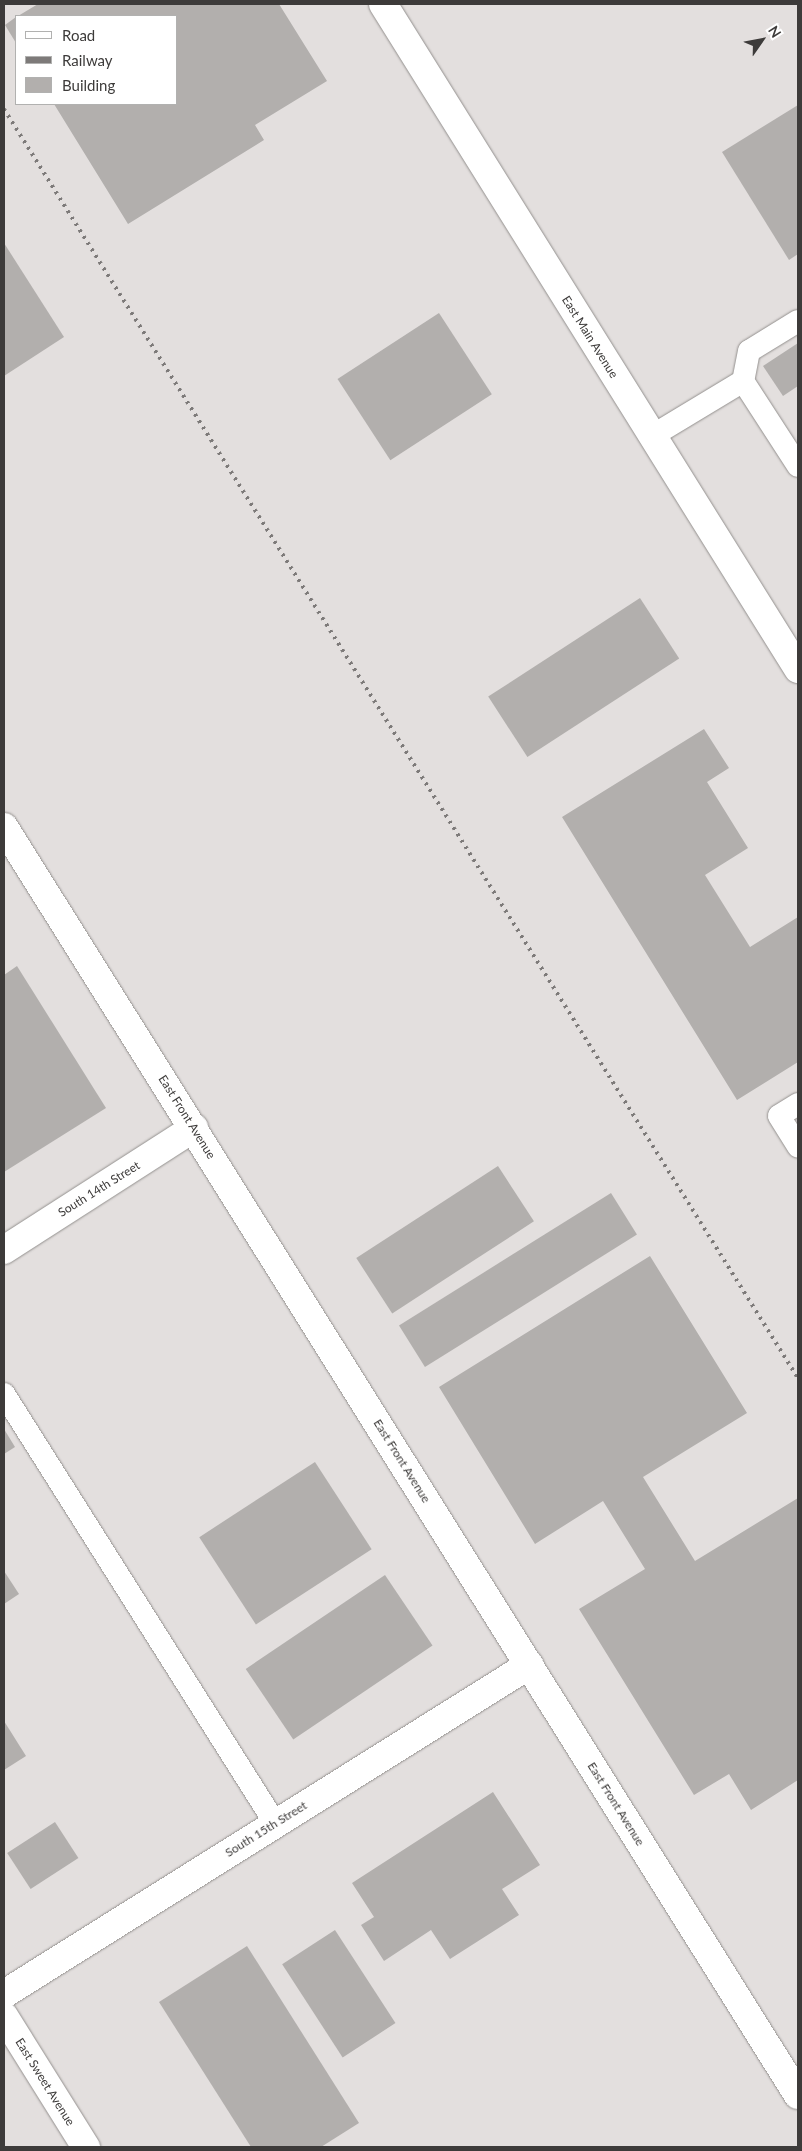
<!DOCTYPE html>
<style>
body{margin:0}
#map{position:relative;width:802px;height:2151px;overflow:hidden;background:#e3dfde;font-family:Lato,sans-serif}
div>[style]{position:absolute}
[style*='--x']{left:calc(var(--x)*1px);top:calc(var(--y)*1px);width:calc(var(--w)*1px);rotate:calc(var(--a)*1deg)}
.building>*{inset:0;background:#b2afad;transform-origin:0 0}
.roads{filter:drop-shadow(0 0 1px #93908e) drop-shadow(0 0 1px #93908e)}
.service>*{height:22px;margin:-11px;padding:0 11px;transform-origin:11px;border-radius:11px;background:#fff}
.minor>*{height:28px;margin:-14px;padding:0 14px;transform-origin:14px;border-radius:14px;background:#fff}
.tertiary>*{height:28px;margin:-14px;padding:0 14px;transform-origin:14px;border-radius:14px;background:#fff}
.primary>*{height:28px;margin:-14px;padding:0 14px;transform-origin:14px;border-radius:14px;background:#fff}
.rail>*{height:4px;margin-top:-2px;transform-origin:0;background:repeating-linear-gradient(90deg,#7d7a79 0 2.5px,transparent 0 7.5px)}
span{translate:-50% -50%;white-space:nowrap;text-align:center;line-height:1.15;-webkit-text-stroke:5px #fff;paint-order:stroke}
.street-label{font-size:12px;color:#3d3b3a}
.frame{position:absolute;inset:0;border:5px solid #3d3b3a;pointer-events:none}
.legend{position:absolute;left:15px;top:15px;width:162px;height:90px;box-sizing:border-box;background:#fff;border:1px solid #b1b1b0;margin:0;padding:6px 9px;list-style:none;font-size:15px;color:#3d3b3a}
.legend li{display:flex;align-items:center;gap:10px;height:25px}
.legend b{width:25px;border:1px solid #b1b1b0}
.north{position:absolute;left:737px;top:15px;width:50px;height:50px;-webkit-text-stroke:4px #fff;paint-order:stroke;rotate:57deg;font-size:14px;font-weight:700;line-height:20px;text-align:center;color:#3d3b3a}
.north::after{content:'';display:block;margin:auto;width:18px;height:22px;background:#3d3b3a;clip-path:polygon(50% 0,100% 100%,50% 72%,0 100%)}
</style>
<div id="map">
<div class="building">
<i style="clip-path:polygon(38px 4px,279px 4px,327px 81px,255px 125px,264px 140px,128px 224px,54px 104px,176px 104px,176px 16px,18px 16px)"></i>
<i style="clip-path:polygon(16px 17px,16px 43px,5px 25px)"></i>
<i style="clip-path:polygon(798px 105px,798px 254px,789px 260px,722px 152px)"></i>
<i style="clip-path:polygon(4px 243px,64px 337px,4px 376px)"></i>
<i style="left:439px;top:313px;width:97px;height:121px;rotate:57deg"></i>
<i style="clip-path:polygon(798px 343px,798px 386px,783px 396px,763px 366px)"></i>
<i style="left:640px;top:598px;width:72px;height:181px;rotate:57deg"></i>
<i style="clip-path:polygon(704px 729px,729px 768px,707px 782px,748px 848px,705px 875px,750px 947px,798px 917px,798px 1062px,737px 1100px,562px 817px)"></i>
<i style="clip-path:polygon(17px 966px,106px 1108px,4px 1172px,4px 975px)"></i>
<i style="left:498px;top:1166px;width:66px;height:169px;rotate:57deg"></i>
<i style="left:611px;top:1193px;width:49px;height:250px;rotate:58deg"></i>
<i style="clip-path:polygon(650px 1256px,747px 1413px,643px 1477px,695px 1561px,798px 1498px,798px 1780px,751px 1810px,729px 1774px,694px 1795px,579px 1609px,645px 1569px,603px 1501px,535px 1544px,439px 1387px)"></i>
<i style="clip-path:polygon(4px 1429px,15px 1447px,4px 1454px)"></i>
<i style="left:315px;top:1462px;width:104px;height:138px;rotate:57deg"></i>
<i style="clip-path:polygon(4px 1571px,19px 1594px,4px 1604px)"></i>
<i style="left:385px;top:1575px;width:85px;height:168px;rotate:56deg"></i>
<i style="clip-path:polygon(4px 1721px,26px 1756px,4px 1770px)"></i>
<i style="clip-path:polygon(493px 1792px,540px 1865px,502px 1889px,519px 1915px,450px 1959px,431px 1930px,384px 1961px,361px 1925px,374px 1917px,352px 1883px)"></i>
<i style="left:55px;top:1822px;width:43px;height:57px;rotate:57deg"></i>
<i style="left:335px;top:1930px;width:111px;height:63px;rotate:57deg"></i>
<i style="clip-path:polygon(247px 1946px,359px 2123px,321px 2147px,251px 2147px,159px 2002px)"></i>
</div>
<div class="roads">
<div class="service">
<i style="--x:798;--y:321;--w:57;--a:148.5"></i>
<i style="--x:749;--y:351;--w:31;--a:101"></i>
<i style="--x:743;--y:381;--w:101;--a:57.1"></i>
<i style="--x:652;--y:436;--w:106;--a:-31.1"></i>
<i style="--x:798;--y:1104;--w:22;--a:148"></i>
<i style="--x:779;--y:1116;--w:36;--a:58"></i>
<i style="--x:4;--y:1394;--w:507;--a:57.72"></i>
</div>
<div class="minor">
<i style="--x:4;--y:1250;--w:226;--a:-32.7"></i>
<i style="--x:4;--y:1994;--w:620;--a:-32.07"></i>
<i style="--x:4;--y:2016;--w:155;--a:58"></i>
</div>
<div class="tertiary">
<i style="--x:4;--y:827;--w:1496;--a:57.95"></i>
</div>
<div class="primary">
<i style="--x:383;--y:4;--w:784;--a:58.03"></i>
</div>
</div>
<div class="rail">
<i style="--x:4;--y:109;--w:1497;--a:57.97"></i>
</div>
<div class="street-label">
<span style="left:590px;top:337px;rotate:58deg">East Main Avenue</span>
<span style="left:187px;top:1117px;rotate:58deg">East Front Avenue</span>
<span style="left:99px;top:1189px;rotate:-32deg">South 14th Street</span>
<span style="left:402px;top:1461px;rotate:58deg">East Front Avenue</span>
<span style="left:616px;top:1804px;rotate:58deg">East Front Avenue</span>
<span style="left:266px;top:1829px;rotate:-32deg">South 15th Street</span>
<span style="left:45px;top:2082px;rotate:58deg">East Sweet Avenue</span>
</div>
<div class="frame"></div>
<ul class="legend">
<li><b style="height:6px;background:#fff"></b>Road</li>
<li><b style="height:6px;background:#7d7a79"></b>Railway</li>
<li><b style="height:14px;background:#b2afad"></b>Building</li>
</ul>
<div class="north">N</div>
</div>
